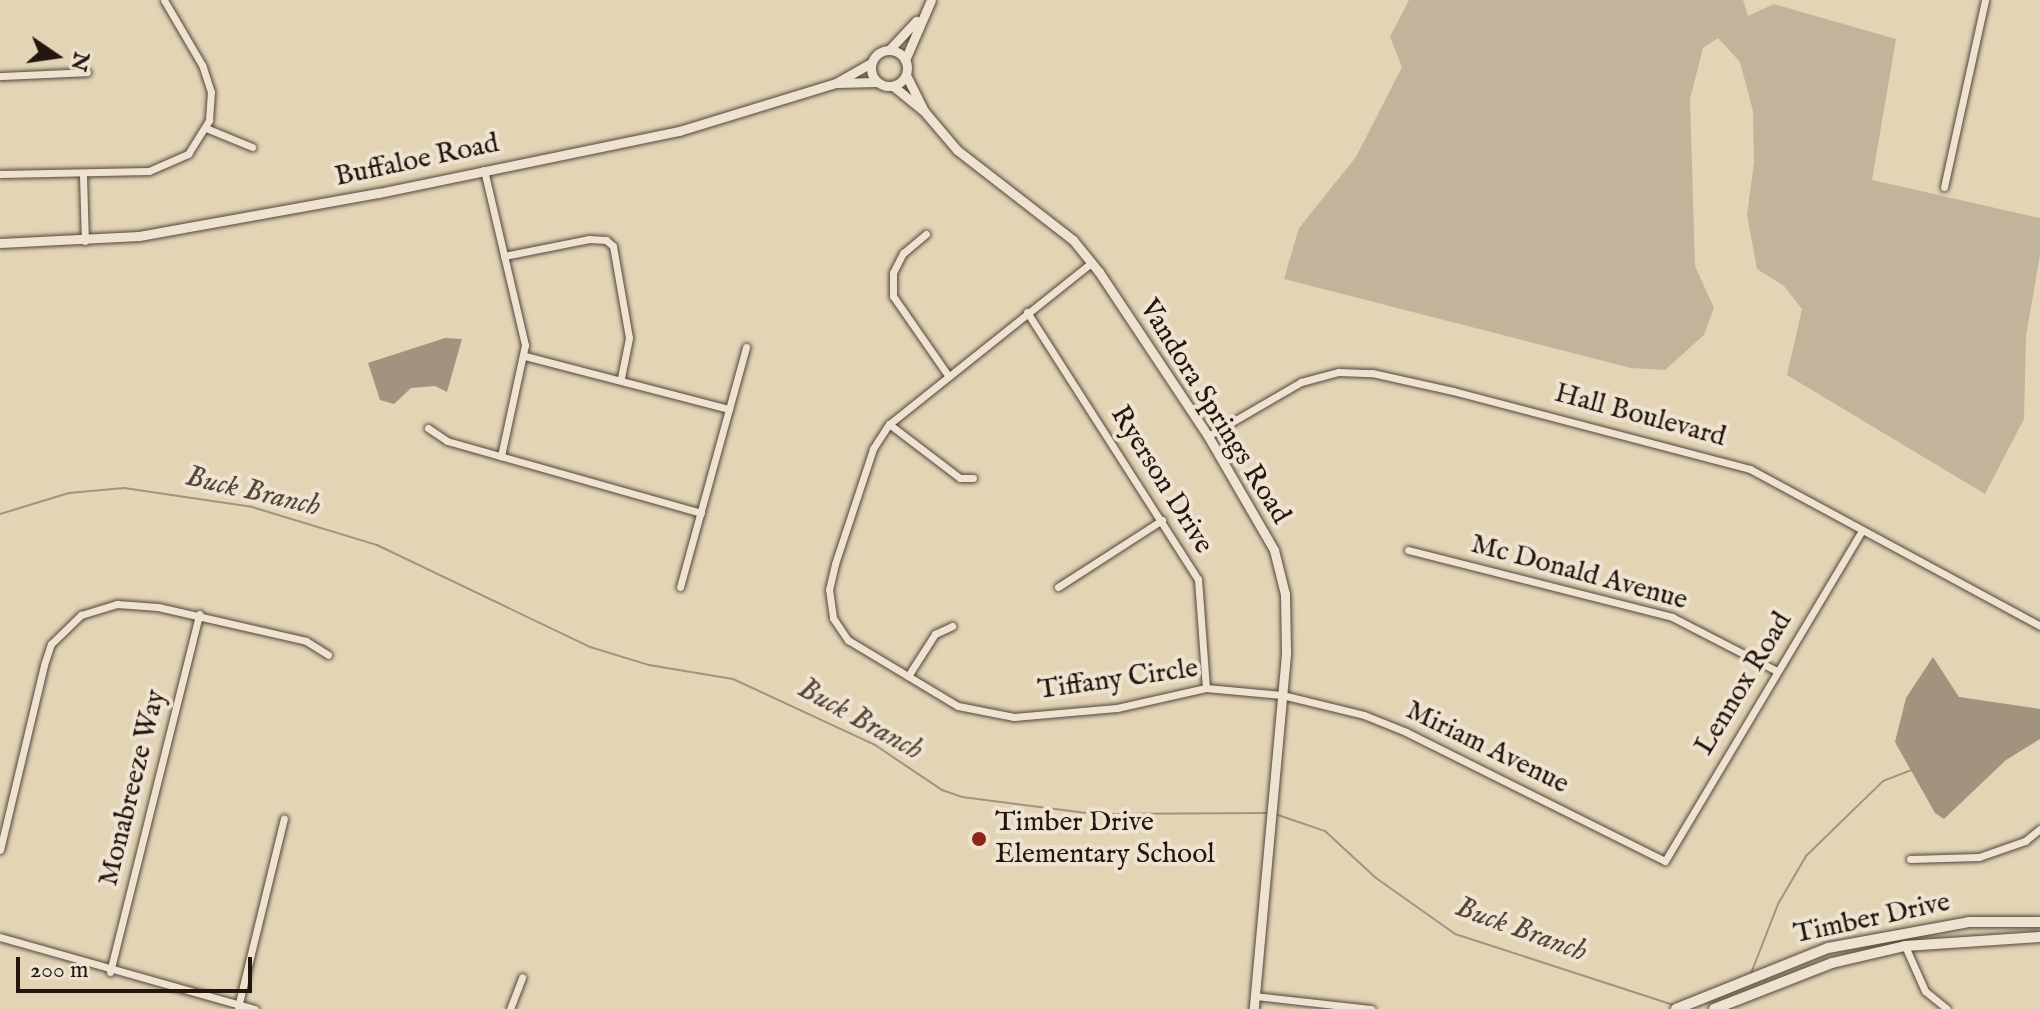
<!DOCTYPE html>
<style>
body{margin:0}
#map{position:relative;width:2040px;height:1009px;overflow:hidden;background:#e3d4b6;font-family:"IM FELL English",serif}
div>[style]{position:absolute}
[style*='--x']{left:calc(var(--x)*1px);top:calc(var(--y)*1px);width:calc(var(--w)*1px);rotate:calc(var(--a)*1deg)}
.green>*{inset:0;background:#c2b49a}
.water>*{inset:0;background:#a1937d}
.stream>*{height:2px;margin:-1px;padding:0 1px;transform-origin:1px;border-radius:1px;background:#a1937d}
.roads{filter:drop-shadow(0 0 2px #524639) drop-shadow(0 0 2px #524639)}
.minor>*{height:7px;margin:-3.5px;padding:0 3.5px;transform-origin:3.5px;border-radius:3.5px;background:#ede3d0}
.tertiary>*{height:9px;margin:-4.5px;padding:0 4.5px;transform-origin:4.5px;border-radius:4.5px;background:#ede3d0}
.tertiary>.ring{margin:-4.5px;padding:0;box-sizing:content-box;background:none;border:9px solid #ede3d0;border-radius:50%}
.secondary>*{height:10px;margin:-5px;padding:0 5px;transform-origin:5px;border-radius:5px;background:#ede3d0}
.dots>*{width:22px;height:22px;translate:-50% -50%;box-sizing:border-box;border:4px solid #ede3d0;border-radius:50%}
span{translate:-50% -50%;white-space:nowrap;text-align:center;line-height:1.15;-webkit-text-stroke:8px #ede3d0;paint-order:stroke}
.street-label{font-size:28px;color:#22160f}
.poi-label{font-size:28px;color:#22160f}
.left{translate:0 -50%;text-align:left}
.water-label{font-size:30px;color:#55483b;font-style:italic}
.north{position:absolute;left:16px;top:16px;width:80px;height:80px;-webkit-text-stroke:6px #ede3d0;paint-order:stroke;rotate:103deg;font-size:22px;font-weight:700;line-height:32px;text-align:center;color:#22160f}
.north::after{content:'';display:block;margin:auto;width:28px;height:36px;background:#22160f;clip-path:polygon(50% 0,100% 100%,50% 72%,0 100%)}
.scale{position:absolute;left:16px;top:957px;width:236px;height:36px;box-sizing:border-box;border:4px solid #22160f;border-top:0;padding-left:10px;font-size:24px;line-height:28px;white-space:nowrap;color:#22160f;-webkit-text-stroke:6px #ede3d0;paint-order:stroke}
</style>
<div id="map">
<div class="green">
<i style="clip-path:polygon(1409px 0,1743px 0,1748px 16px,1774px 4px,1896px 39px,1872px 180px,2040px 218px,2040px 255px,2026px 336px,2024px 419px,1985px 494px,1787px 375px,1802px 309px,1784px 286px,1757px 269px,1747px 215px,1754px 162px,1753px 111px,1740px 62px,1718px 38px,1703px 48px,1690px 99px,1695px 266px,1714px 308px,1704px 335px,1665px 370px,1631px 368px,1284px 279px,1299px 228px,1356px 157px,1402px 67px,1390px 37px)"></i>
</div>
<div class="water">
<i style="clip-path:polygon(445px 338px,462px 339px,447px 392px,435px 386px,411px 388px,394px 404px,380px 400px,368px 363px)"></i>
<i style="clip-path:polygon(1933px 657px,1959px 697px,2040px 709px,2040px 739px,2006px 760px,1944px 819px,1935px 813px,1895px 742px,1906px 698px)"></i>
</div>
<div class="stream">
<i style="--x:0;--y:514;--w:72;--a:-16.9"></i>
<i style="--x:69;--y:493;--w:55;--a:-5.2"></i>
<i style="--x:124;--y:488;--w:129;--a:8.4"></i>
<i style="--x:252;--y:507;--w:131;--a:16.9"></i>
<i style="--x:377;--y:545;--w:236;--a:25.6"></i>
<i style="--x:590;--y:647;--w:62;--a:17"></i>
<i style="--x:649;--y:665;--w:85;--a:9.5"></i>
<i style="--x:733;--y:679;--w:157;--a:24.9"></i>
<i style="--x:875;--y:745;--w:81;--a:33.9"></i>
<i style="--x:942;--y:790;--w:21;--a:19"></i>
<i style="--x:962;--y:797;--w:133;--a:7.3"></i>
<i style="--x:1094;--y:814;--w:174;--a:-0.3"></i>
<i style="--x:1275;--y:814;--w:53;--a:18.8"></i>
<i style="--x:1325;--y:831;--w:69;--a:42.7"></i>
<i style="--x:1376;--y:878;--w:97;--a:35.3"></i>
<i style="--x:1455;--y:934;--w:229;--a:18"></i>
<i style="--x:1750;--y:976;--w:77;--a:-68.7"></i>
<i style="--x:1778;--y:904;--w:56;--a:-59.7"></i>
<i style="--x:1806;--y:856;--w:107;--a:-44.2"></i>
<i style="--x:1883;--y:781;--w:31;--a:-21"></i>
</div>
<div class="roads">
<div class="minor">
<i style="--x:0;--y:76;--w:87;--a:-2.6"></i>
<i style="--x:206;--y:128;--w:50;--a:22.4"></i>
<i style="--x:484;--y:170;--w:180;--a:76.8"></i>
<i style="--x:525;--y:345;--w:114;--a:102.2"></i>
<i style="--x:0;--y:174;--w:149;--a:-1.2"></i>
<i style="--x:149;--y:171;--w:43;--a:-23.6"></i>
<i style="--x:188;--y:154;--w:40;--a:-58"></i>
<i style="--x:209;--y:120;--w:28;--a:-86"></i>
<i style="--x:211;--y:92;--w:28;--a:-108"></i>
<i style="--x:202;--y:65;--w:75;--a:-120.3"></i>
<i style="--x:83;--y:175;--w:66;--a:88.3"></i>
<i style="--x:1944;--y:187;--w:191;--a:-77.6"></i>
<i style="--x:926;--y:234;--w:30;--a:140"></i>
<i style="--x:903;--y:253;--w:22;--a:117"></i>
<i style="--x:893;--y:273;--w:23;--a:90"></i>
<i style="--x:893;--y:296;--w:95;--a:55.3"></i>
<i style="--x:504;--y:256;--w:87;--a:-11.3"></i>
<i style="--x:589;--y:239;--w:17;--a:3"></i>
<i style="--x:606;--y:240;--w:9;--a:41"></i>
<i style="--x:613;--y:246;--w:93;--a:80.1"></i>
<i style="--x:629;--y:338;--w:41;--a:101.3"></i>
<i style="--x:1091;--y:263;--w:258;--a:141.4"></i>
<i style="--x:889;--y:424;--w:30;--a:123"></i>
<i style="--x:873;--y:449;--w:121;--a:108.3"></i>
<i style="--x:835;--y:564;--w:26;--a:103"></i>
<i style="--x:829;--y:589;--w:29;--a:82"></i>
<i style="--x:833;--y:618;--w:27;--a:56"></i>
<i style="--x:848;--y:640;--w:128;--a:31"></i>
<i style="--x:958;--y:706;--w:57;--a:11.1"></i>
<i style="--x:1014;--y:717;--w:103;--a:-5"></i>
<i style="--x:1117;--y:708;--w:91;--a:-12.7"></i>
<i style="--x:1206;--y:688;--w:76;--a:5.3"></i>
<i style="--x:1282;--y:695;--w:84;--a:13.7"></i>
<i style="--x:1364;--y:715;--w:45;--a:22"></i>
<i style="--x:1406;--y:732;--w:289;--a:26.5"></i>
<i style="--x:1665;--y:861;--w:385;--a:-59.2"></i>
<i style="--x:1027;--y:312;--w:317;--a:57.4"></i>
<i style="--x:1198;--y:579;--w:109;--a:85.8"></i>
<i style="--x:525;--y:356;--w:211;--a:14.6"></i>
<i style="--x:889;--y:424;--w:89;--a:37.3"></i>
<i style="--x:960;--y:478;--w:13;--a:0"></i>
<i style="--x:428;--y:428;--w:23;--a:34"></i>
<i style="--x:447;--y:441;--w:264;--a:15.8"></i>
<i style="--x:1208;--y:436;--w:108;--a:-30.1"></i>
<i style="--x:1301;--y:382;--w:39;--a:-15"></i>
<i style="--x:1339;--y:372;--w:33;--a:2"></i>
<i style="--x:1372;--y:373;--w:83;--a:12.5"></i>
<i style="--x:1453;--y:391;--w:307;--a:14.7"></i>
<i style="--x:1750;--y:469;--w:330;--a:28.4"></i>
<i style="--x:1408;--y:550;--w:272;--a:14.2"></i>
<i style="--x:1672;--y:617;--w:118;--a:27.2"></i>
<i style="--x:680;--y:587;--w:249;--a:-74.6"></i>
<i style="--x:1058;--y:587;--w:124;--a:-32.8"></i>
<i style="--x:908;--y:676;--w:50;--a:-57.3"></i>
<i style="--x:935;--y:634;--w:19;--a:-25"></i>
<i style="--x:0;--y:850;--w:190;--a:-76.6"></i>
<i style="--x:44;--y:665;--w:22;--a:-72"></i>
<i style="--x:51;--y:644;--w:42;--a:-44"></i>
<i style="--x:81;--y:615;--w:38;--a:-17"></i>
<i style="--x:117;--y:604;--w:41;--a:4.2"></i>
<i style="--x:158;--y:607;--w:152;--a:12.9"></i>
<i style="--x:306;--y:641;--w:26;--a:32"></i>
<i style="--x:1910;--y:859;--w:69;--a:-1.7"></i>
<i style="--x:1979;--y:857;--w:49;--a:-19.2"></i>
<i style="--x:2025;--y:841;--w:19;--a:-39"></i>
<i style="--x:0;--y:937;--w:265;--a:15.8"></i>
<i style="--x:1905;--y:946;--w:49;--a:66"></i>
<i style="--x:1925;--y:991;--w:28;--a:39"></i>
<i style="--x:110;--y:972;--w:369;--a:-76"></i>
<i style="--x:1255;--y:996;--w:117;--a:6.4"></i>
<i style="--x:238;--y:1007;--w:194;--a:-76.3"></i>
<i style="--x:510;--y:1009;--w:34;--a:-69"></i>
</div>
<div class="tertiary">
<i class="ring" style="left:871px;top:50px;width:27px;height:27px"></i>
<i style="--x:889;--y:50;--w:40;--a:-47"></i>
<i style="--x:905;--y:60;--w:65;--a:-66.6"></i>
<i style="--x:906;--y:75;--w:40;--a:63.4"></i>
<i style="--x:924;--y:111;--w:51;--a:49.8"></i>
<i style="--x:957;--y:150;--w:147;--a:37.8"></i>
<i style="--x:1073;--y:240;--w:41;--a:50.9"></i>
<i style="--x:1099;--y:272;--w:197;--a:56.4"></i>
<i style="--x:1208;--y:436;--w:132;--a:59.9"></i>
<i style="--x:1274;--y:550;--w:45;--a:76"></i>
<i style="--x:1285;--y:594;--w:60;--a:89"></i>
<i style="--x:1286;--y:654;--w:356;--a:95.2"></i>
<i style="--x:836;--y:83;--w:41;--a:-1.4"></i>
<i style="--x:893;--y:86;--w:40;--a:39"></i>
<i style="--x:0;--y:243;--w:139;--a:-2.9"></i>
<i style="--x:139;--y:236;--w:244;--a:-10.2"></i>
<i style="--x:379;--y:193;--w:306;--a:-11.7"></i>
<i style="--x:679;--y:131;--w:164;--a:-17"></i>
<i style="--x:836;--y:83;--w:40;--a:-29.7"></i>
</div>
<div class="secondary">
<i style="--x:1676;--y:1009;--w:164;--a:-21.9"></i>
<i style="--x:1828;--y:948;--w:143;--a:-10.4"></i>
<i style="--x:1969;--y:922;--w:71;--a:0"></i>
<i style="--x:1714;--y:1009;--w:127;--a:-21.3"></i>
<i style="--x:1832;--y:963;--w:75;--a:-13.1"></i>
<i style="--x:1905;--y:946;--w:135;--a:-3.8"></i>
</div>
</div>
<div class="dots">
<i style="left:979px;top:839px;background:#8f2418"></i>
</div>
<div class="street-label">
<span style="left:417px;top:161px;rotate:-12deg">Buffaloe Road</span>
<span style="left:1214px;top:412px;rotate:58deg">Vandora Springs Road</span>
<span style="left:1640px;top:416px;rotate:15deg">Hall Boulevard</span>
<span style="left:1161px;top:480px;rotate:58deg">Ryerson Drive</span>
<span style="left:1579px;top:573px;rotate:15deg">Mc Donald Avenue</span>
<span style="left:1118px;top:680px;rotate:-8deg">Tiffany Circle</span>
<span style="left:1744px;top:684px;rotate:-59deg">Lennox Road</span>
<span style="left:1487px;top:748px;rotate:26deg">Miriam Avenue</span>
<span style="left:133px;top:788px;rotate:-76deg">Monabreeze Way</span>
<span style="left:1872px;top:919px;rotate:-12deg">Timber Drive</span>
</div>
<div class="poi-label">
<span class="left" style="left:995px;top:839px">Timber Drive<br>Elementary School</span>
</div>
<div class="water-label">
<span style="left:253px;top:492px;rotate:13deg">Buck Branch</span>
<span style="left:860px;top:720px;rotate:29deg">Buck Branch</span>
<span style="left:1521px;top:930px;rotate:20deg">Buck Branch</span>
</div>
<div class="north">N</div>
<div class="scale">200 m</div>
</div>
